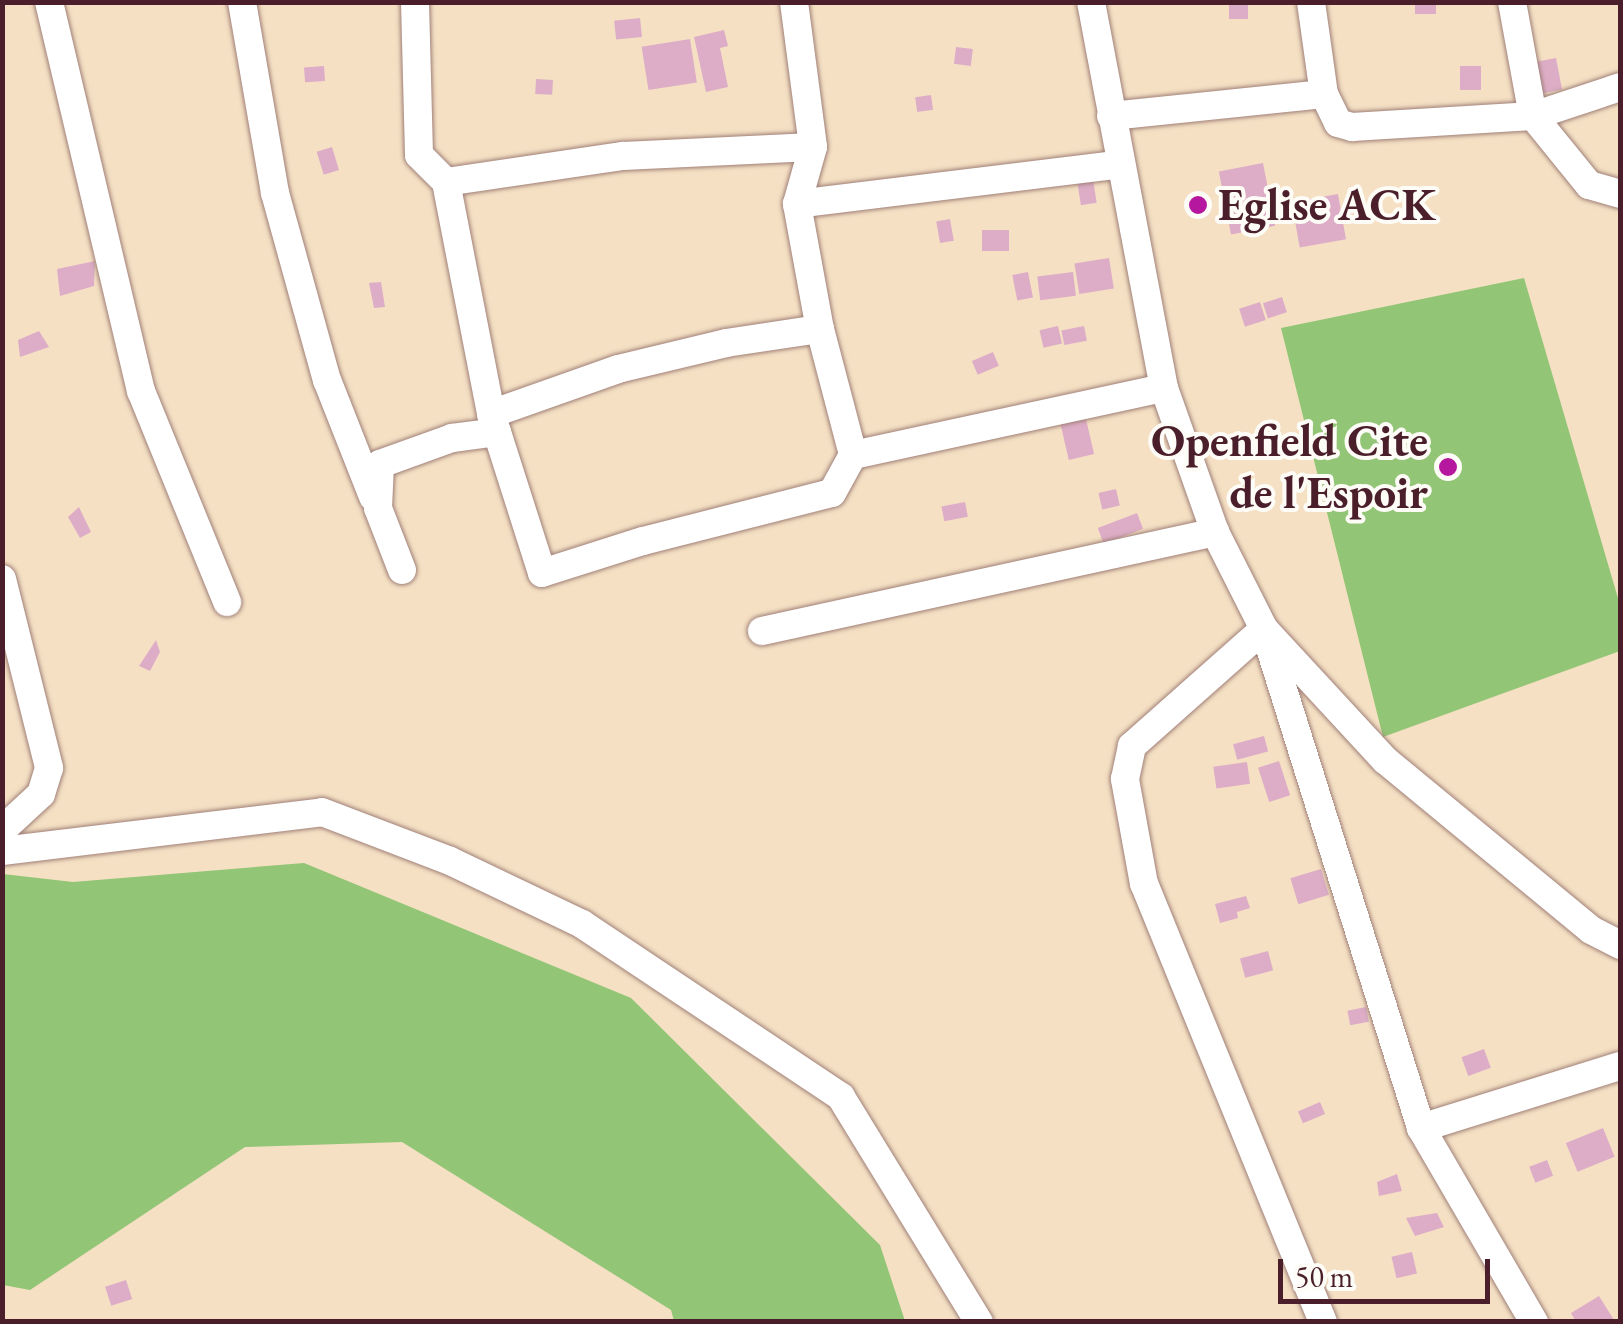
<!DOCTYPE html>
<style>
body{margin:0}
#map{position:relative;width:1623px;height:1324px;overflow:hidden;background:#f5e0c4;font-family:"EB Garamond",serif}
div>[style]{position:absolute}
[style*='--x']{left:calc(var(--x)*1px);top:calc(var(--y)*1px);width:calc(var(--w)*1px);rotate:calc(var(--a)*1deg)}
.green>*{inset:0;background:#92c575}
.building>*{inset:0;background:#ddadc7;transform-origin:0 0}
.roads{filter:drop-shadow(0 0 2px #a08078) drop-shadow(0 0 2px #a08078)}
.street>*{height:28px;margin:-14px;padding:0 14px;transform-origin:14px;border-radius:14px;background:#fff}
.dots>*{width:28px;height:28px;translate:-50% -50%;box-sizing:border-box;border:5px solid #fdfcf7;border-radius:50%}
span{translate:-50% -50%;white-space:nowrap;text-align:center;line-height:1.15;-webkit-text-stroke:8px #fdfcf7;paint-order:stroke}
.poi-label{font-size:45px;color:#4a1f2b;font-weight:700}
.left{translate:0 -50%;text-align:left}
.right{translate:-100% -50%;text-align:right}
.frame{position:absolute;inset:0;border:5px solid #4a1f2b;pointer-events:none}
.scale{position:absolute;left:1278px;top:1259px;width:212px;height:45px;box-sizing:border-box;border:5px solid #4a1f2b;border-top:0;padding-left:12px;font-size:30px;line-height:35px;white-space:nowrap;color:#4a1f2b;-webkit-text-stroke:8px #fdfcf7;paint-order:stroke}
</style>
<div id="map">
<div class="green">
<i style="clip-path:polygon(1524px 278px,1620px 605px,1620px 651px,1383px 737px,1281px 328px)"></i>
<i style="clip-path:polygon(304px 863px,631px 998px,880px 1245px,905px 1321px,674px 1321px,671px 1310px,402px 1142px,245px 1147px,30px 1290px,3px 1285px,3px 874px,73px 882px)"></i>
</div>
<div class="building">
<i style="left:1229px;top:2px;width:19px;height:17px"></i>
<i style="left:1415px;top:2px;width:21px;height:12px"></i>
<i style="left:640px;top:18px;width:19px;height:26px;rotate:84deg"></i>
<i style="clip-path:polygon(724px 30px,728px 46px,720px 48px,728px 87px,706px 92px,694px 37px)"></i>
<i style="left:690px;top:39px;width:44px;height:49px;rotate:81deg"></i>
<i style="left:956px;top:47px;width:17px;height:17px;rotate:7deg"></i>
<i style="left:1556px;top:58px;width:32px;height:24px;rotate:79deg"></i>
<i style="left:324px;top:66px;width:15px;height:20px;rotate:86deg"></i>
<i style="left:1460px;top:66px;width:21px;height:24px"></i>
<i style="left:536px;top:79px;width:17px;height:15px;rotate:3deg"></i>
<i style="left:931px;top:95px;width:15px;height:16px;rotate:82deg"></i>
<i style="left:332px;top:147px;width:24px;height:16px;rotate:73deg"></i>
<i style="left:1263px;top:163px;width:64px;height:45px;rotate:79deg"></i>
<i style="left:1092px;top:173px;width:30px;height:16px;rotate:81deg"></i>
<i style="left:1338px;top:194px;width:46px;height:47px;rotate:80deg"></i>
<i style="left:950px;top:219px;width:22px;height:14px;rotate:80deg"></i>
<i style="left:982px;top:230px;width:27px;height:21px"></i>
<i style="left:1109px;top:258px;width:31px;height:35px;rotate:81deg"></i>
<i style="clip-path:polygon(95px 261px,94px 286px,60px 296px,57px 269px)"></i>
<i style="left:1028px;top:272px;width:26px;height:16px;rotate:79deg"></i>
<i style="left:1073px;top:272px;width:24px;height:36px;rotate:83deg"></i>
<i style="clip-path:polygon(381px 282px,385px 307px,374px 308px,369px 283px)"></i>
<i style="left:1282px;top:297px;width:16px;height:20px;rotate:72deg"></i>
<i style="left:1260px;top:302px;width:19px;height:22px;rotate:72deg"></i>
<i style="left:1058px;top:326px;width:18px;height:19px;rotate:77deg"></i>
<i style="left:1084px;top:326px;width:15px;height:23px;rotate:79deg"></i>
<i style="clip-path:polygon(39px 331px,49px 347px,20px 357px,18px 340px)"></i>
<i style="left:993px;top:352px;width:15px;height:23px;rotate:67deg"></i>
<i style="left:1086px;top:419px;width:36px;height:26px;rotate:77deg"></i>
<i style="left:1116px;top:489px;width:17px;height:18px;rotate:77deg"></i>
<i style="left:965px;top:502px;width:15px;height:24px;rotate:79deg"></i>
<i style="clip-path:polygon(79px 507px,91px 532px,80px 538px,68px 517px)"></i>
<i style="left:1137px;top:513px;width:17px;height:42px;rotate:69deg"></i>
<i style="clip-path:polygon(156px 640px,160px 652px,150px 671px,139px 666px)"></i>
<i style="left:1264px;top:736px;width:16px;height:32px;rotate:75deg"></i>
<i style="left:1279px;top:761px;width:36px;height:22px;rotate:72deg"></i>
<i style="left:1247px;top:762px;width:22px;height:34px;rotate:82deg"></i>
<i style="left:1321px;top:869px;width:27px;height:32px;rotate:73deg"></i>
<i style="clip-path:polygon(1246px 896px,1250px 908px,1237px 912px,1238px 918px,1220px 923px,1215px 904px)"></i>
<i style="left:1268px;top:951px;width:20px;height:29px;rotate:75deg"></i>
<i style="left:1366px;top:1007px;width:15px;height:19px;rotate:79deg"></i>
<i style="left:1484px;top:1049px;width:20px;height:24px;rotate:70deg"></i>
<i style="left:1320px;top:1102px;width:13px;height:24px;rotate:67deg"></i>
<i style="left:1603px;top:1128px;width:31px;height:40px;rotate:68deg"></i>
<i style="left:1547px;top:1160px;width:17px;height:19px;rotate:69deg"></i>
<i style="clip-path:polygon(1397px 1174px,1402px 1191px,1379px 1196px,1377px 1182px)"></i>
<i style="clip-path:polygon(1437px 1213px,1444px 1227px,1415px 1236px,1406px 1218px)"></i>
<i style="left:1412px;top:1252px;width:22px;height:21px;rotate:77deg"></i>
<i style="left:126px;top:1280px;width:20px;height:22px;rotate:72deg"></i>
<i style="clip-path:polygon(1599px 1296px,1614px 1320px,1576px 1322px,1571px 1313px)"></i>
</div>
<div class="roads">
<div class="street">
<i style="--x:49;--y:2;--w:400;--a:76.7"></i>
<i style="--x:141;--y:391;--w:228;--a:67.8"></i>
<i style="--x:242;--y:2;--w:194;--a:80.2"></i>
<i style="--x:275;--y:193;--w:194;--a:74.5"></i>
<i style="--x:327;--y:380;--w:126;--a:68.5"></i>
<i style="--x:415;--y:2;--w:153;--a:88.5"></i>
<i style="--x:419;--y:155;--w:38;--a:45"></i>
<i style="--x:446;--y:182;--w:236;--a:79"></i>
<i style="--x:794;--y:2;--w:146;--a:82.5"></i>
<i style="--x:813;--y:147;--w:59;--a:105.7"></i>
<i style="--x:797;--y:204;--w:127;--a:79.6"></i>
<i style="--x:820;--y:329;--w:130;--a:75.3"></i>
<i style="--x:1091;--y:2;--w:393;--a:79.3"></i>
<i style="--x:1164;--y:388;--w:153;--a:70.5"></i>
<i style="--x:1215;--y:532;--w:109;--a:63.2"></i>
<i style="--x:1264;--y:629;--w:178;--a:47.3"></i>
<i style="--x:1385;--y:760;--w:267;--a:39.5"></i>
<i style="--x:1591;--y:930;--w:33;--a:27"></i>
<i style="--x:1311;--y:2;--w:93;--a:82"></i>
<i style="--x:1512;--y:2;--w:116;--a:79.6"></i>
<i style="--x:1533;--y:116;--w:89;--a:50.9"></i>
<i style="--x:1589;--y:185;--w:32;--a:16"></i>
<i style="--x:1111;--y:116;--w:214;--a:-5.9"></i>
<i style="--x:1324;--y:94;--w:32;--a:64"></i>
<i style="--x:1338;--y:123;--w:15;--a:16"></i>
<i style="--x:1352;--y:127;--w:181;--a:-3.5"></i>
<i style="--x:1533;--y:116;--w:92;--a:-18.4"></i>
<i style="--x:446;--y:182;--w:179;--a:-8.4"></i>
<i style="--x:623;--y:156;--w:190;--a:-2.7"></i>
<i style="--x:797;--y:204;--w:326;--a:-7"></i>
<i style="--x:497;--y:432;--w:148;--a:72.3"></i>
<i style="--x:542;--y:573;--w:106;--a:-17.6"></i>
<i style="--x:643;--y:541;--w:195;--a:-14.3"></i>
<i style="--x:832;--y:493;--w:43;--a:-61.1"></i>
<i style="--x:853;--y:455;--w:318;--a:-12.2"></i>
<i style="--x:402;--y:570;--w:66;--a:-111.2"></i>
<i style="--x:378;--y:508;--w:44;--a:-87.4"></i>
<i style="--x:380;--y:464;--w:77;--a:-19.9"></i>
<i style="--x:452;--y:438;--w:45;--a:-7.6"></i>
<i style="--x:497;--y:432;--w:19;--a:-108"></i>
<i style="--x:491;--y:414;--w:135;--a:-19.5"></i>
<i style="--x:618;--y:369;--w:111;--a:-13.5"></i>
<i style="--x:726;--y:343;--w:95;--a:-8.5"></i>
<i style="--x:2;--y:579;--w:195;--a:76"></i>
<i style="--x:49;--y:768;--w:27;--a:107"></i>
<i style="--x:41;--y:794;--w:53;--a:137.3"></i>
<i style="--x:762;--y:631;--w:464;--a:-12.3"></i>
<i style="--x:2;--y:851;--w:322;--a:-6.9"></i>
<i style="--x:322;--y:812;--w:137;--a:20.9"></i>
<i style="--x:450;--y:861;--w:146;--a:25.5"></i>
<i style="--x:582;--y:924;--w:311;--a:33.7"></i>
<i style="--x:841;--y:1097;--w:264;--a:58.5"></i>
<i style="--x:1421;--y:1128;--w:208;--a:-17.3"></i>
<i style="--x:1323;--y:1322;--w:473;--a:-112.2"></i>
<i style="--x:1144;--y:884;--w:107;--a:-100.3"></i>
<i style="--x:1125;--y:779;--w:34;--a:-78"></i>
<i style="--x:1132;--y:746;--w:176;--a:-41.6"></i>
<i style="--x:1264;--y:629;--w:523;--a:72.53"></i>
<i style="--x:1421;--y:1128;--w:225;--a:59.8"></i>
</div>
</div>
<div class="dots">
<i style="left:1198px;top:205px;background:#b5179e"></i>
<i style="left:1448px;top:467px;background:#b5179e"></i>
</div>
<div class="poi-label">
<span class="left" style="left:1218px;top:205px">Eglise ACK</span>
<span class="right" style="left:1428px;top:467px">Openfield Cite<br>de l'Espoir</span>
</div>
<div class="frame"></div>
<div class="scale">50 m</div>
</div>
